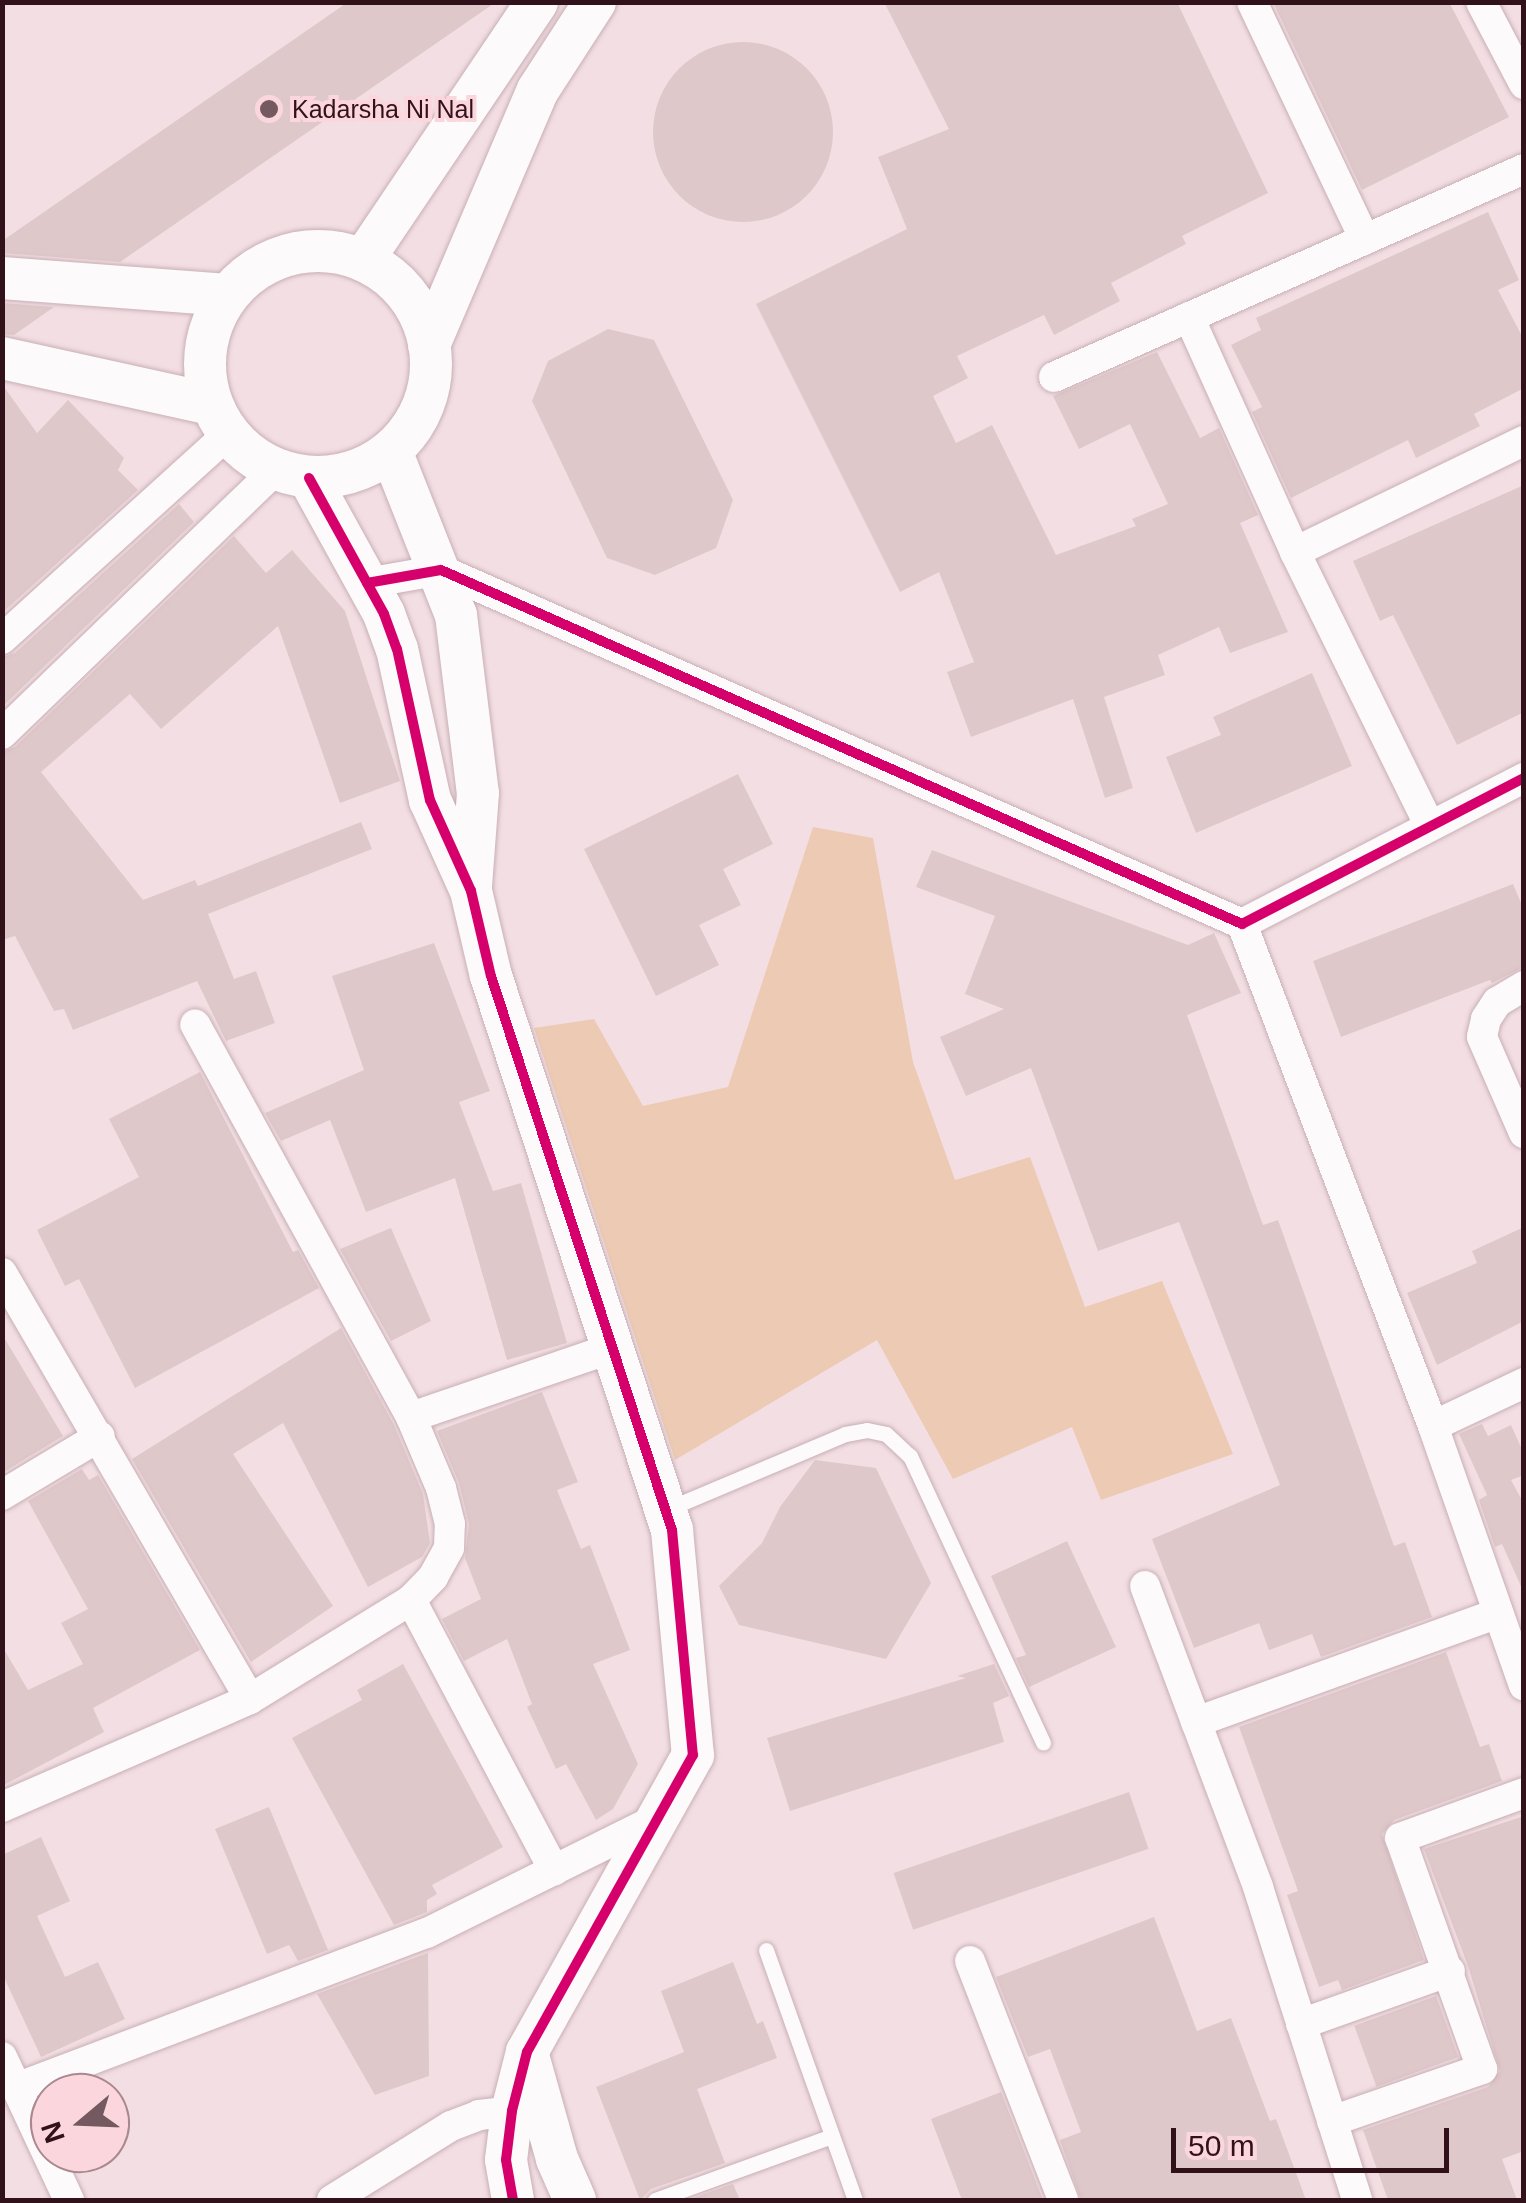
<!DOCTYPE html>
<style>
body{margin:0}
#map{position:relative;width:1526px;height:2203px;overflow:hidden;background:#f3dfe3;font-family:Arial,sans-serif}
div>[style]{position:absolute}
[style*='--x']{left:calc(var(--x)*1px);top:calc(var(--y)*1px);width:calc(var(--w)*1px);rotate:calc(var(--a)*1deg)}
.green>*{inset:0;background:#eccab3}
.building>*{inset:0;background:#dfc8ca;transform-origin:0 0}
.round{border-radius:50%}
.roads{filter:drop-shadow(0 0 2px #c8afb5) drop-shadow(0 0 2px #c8afb5)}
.lane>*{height:15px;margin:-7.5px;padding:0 7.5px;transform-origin:7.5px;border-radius:7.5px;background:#fdfafb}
.street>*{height:30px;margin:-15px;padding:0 15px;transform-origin:15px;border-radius:15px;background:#fdfafb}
.secondary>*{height:42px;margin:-21px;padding:0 21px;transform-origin:21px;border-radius:21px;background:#fdfafb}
.secondary>.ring{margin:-21px;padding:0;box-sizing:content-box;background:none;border:42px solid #fdfafb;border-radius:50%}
.cycleway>*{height:10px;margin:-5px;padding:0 5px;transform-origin:5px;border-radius:5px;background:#d6006c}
.dots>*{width:28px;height:28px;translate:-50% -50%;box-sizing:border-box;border:5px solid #fbd7dd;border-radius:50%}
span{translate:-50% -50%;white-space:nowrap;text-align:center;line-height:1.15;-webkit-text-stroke:8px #fbd7dd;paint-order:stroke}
.poi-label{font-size:25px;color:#31111a}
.left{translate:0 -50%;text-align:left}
.frame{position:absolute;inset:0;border:5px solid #31111a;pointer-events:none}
.north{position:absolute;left:30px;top:2073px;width:100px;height:100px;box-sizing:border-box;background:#fbd7dd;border:2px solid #aa888f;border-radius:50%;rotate:251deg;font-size:28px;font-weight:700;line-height:40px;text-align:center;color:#31111a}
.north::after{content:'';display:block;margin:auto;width:35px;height:45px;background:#755960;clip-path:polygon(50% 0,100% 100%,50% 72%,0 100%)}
.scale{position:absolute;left:1171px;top:2128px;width:278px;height:45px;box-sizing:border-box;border:5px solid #31111a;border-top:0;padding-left:12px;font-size:30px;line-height:35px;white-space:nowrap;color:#31111a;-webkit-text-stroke:8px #fbd7dd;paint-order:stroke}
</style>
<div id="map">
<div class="green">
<i style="clip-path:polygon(813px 827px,873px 838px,913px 1062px,955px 1180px,1030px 1157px,1085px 1307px,1162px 1281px,1233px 1454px,1101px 1500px,1072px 1427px,953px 1479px,877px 1340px,675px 1460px,534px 1028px,594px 1019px,643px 1106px,728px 1087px)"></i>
</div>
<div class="building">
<i style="clip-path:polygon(348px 2px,496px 2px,120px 262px,2px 253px,2px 241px)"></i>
<i style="clip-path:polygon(884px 2px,1177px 2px,1268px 193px,1182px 236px,1186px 244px,1111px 283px,1120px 301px,1054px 335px,1044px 315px,957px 356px,968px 378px,933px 396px,956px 443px,992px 425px,1056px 555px,1136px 526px,1132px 519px,1168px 504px,1130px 424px,1079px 449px,1053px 396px,1157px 352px,1200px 438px,1219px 428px,1258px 515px,1240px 523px,1288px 632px,1230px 653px,1219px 627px,1158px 655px,1165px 675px,1104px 697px,1133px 788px,1105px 798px,1073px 699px,971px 737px,947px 672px,974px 662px,939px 572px,900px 592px,756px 304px,907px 229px,878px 157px,949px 129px)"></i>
<i style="clip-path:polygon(1273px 2px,1449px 2px,1509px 117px,1362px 190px)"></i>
<i class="round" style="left:653px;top:42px;width:180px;height:180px"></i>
<i style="clip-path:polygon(1488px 212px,1519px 280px,1498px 290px,1524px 340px,1524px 388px,1474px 414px,1480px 426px,1416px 458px,1408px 440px,1291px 498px,1252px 412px,1262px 407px,1231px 345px,1261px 330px,1256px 318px)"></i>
<i style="clip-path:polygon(2px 303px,54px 307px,14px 335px,2px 334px)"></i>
<i style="clip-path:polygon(608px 329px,654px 340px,733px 500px,716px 548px,655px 575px,607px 558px,532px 401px,548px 361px)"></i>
<i style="clip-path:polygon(2px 384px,37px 433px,68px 400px,124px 458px,118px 470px,138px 490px,2px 613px)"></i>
<i style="clip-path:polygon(1524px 485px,1524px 712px,1457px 745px,1393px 615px,1380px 621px,1353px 561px)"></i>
<i style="clip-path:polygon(179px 504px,194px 522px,2px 707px,2px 657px,15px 653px)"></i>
<i style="clip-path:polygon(234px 536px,266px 573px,292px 550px,345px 611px,400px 781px,340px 803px,278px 626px,161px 729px,130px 694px,41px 772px,143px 900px,195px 880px,198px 886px,361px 822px,372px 849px,208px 914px,234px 979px,256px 971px,275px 1023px,226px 1041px,197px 981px,73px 1030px,64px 1009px,54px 1011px,15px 936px,2px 940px,2px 752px,15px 747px)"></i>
<i style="clip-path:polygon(1312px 673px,1352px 766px,1196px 833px,1166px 757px,1221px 735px,1213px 717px)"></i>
<i style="clip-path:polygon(738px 774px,773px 844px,723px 869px,741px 905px,699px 925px,719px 965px,656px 996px,584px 849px)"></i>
<i style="clip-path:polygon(932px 850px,1188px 945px,1214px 933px,1241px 993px,1187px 1015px,1263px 1225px,1278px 1220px,1394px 1546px,1405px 1542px,1432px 1617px,1321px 1657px,1312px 1634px,1269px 1650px,1259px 1623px,1194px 1648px,1152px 1539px,1280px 1485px,1179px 1222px,1098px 1251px,1031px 1068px,966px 1096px,940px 1037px,1004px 1009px,965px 994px,995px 916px,916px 887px)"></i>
<i style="clip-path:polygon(1513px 884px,1524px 910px,1524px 967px,1492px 983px,1490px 980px,1341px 1037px,1313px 961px)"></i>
<i style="clip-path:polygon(434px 943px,490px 1091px,459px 1102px,493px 1191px,521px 1183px,567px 1343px,507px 1360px,455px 1178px,366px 1212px,330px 1120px,281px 1141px,265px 1113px,364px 1070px,332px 976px)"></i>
<i style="clip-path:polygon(200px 1072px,293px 1252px,298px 1250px,319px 1288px,135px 1388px,79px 1279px,65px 1286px,37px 1230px,139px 1177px,109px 1119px)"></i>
<i style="clip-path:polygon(1524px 1227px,1524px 1321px,1437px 1365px,1407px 1293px,1477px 1263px,1472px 1251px)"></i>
<i style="clip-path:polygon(391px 1228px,431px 1321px,391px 1341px,340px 1249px)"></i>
<i style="clip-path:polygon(341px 1328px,394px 1425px,423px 1494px,430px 1543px,422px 1557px,368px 1587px,283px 1423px,233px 1454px,333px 1606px,251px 1662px,132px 1459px)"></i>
<i style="clip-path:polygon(2px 1334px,63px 1436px,2px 1473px)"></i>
<i style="clip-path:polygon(542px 1392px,578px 1482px,557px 1490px,581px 1549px,590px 1545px,630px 1650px,593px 1664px,638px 1764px,613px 1809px,596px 1820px,566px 1764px,556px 1769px,527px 1707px,532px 1704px,507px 1639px,464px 1661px,442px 1619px,481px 1599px,465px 1558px,469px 1524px,459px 1483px,437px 1431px)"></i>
<i style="clip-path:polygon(1482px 1424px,1488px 1436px,1511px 1425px,1524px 1454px,1524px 1475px,1511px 1480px,1524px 1504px,1524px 1593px,1502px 1544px,1495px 1547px,1479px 1500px,1487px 1495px,1459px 1434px)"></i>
<i style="clip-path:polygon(815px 1460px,876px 1468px,931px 1583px,886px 1659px,739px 1625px,719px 1586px,762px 1543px,780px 1507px)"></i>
<i style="clip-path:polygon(82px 1469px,89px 1480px,98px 1475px,200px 1650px,93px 1708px,104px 1732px,2px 1786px,2px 1646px,28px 1690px,83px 1664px,61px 1623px,88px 1609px,28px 1501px)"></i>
<i style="clip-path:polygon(1067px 1541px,1116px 1647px,1029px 1687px,1016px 1658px,1026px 1655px,991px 1576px)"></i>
<i style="clip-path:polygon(1446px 1652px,1480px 1747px,1489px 1744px,1502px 1781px,1394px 1820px,1382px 1834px,1424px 1960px,1342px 1990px,1338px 1980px,1319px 1987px,1287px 1895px,1298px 1891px,1239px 1727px)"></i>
<i style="clip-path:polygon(403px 1664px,503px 1847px,432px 1885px,437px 1894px,427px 1900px,427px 1912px,394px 1925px,292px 1738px,362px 1700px,357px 1690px)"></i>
<i style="clip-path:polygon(994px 1664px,1009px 1696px,993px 1703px,1004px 1742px,790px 1811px,767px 1738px,966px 1678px,957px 1676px)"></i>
<i style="left:1129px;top:1792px;width:60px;height:249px;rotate:71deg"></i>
<i style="clip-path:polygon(269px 1807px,328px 1950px,298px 1961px,289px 1945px,267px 1954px,215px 1829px)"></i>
<i style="clip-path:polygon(1524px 1816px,1524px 2151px,1502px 2159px,1517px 2200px,1388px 2200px,1363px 2130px,1488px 2087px,1500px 2071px,1468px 1966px,1424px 1849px)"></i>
<i style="clip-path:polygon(41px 1837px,70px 1901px,37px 1916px,65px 1977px,98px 1962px,125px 2019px,41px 2057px,2px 1973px,2px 1855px)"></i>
<i style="clip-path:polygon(1154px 1917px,1197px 2031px,1231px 2018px,1270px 2121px,1276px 2119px,1306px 2200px,1081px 2200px,1060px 2140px,1081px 2132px,1050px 2049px,1028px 2057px,996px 1977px)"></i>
<i style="clip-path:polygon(428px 1953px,429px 2076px,375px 2095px,317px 1994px)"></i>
<i style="clip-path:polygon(733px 1962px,757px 2024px,763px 2021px,777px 2058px,697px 2089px,725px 2163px,651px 2189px,640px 2200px,596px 2087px,684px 2052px,661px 1991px)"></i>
<i style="left:1436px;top:1996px;width:65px;height:87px;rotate:70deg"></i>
<i style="clip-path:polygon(1001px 2092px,1043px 2200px,962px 2200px,931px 2119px)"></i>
<i style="clip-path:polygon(733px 2184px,740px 2200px,687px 2200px)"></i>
</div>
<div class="roads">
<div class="lane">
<i style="--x:670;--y:1508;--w:190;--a:-22.9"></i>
<i style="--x:845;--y:1434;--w:22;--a:-10"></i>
<i style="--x:867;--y:1430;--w:19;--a:12"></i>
<i style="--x:886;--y:1434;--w:33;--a:43"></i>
<i style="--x:910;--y:1456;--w:316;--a:65.1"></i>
<i style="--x:766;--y:1950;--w:265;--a:70.4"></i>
<i style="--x:655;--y:2200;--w:188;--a:-19.9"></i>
</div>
<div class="street">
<i style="--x:1252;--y:2;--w:263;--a:64.6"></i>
<i style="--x:1481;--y:2;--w:93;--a:62.3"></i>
<i style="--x:1189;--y:317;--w:258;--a:65.7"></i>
<i style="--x:1295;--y:552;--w:305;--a:63.8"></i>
<i style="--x:1054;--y:377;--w:514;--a:-23.87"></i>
<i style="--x:1295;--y:552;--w:254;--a:-25.9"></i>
<i style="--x:367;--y:583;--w:75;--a:-10"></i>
<i style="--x:441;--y:570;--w:876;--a:23.84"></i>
<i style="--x:1242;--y:924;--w:318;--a:-27.4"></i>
<i style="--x:2;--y:639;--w:305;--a:-42.2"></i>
<i style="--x:2;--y:734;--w:380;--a:-44"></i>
<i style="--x:1242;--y:924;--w:537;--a:69.17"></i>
<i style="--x:1433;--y:1426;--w:275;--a:70.7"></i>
<i style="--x:1524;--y:986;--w:31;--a:149"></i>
<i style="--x:1497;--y:1002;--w:20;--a:123"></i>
<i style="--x:1486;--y:1019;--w:18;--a:103"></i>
<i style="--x:1482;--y:1037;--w:105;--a:66.4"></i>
<i style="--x:2;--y:1273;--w:493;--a:59.8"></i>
<i style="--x:411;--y:1417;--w:213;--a:-18.9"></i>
<i style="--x:1433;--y:1426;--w:101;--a:-25.3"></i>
<i style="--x:2;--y:1495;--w:114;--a:-31"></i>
<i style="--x:1145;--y:1586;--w:322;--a:69.4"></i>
<i style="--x:1258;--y:1887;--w:328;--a:72.4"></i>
<i style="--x:411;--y:1600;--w:306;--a:62.1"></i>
<i style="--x:1196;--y:1722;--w:321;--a:-19.8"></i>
<i style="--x:2;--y:1807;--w:270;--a:-23.5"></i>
<i style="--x:250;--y:1699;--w:189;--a:-31.6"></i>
<i style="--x:411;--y:1600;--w:32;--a:-46"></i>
<i style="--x:433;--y:1577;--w:33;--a:-61"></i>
<i style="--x:449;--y:1548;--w:24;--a:-88"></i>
<i style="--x:450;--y:1524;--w:37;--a:-104"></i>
<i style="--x:441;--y:1488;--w:77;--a:-112.9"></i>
<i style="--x:411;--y:1417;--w:448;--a:-118.8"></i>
<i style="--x:970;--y:1961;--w:256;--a:68.7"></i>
<i style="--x:1301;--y:2024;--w:158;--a:-19.6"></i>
<i style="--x:2;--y:2057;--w:158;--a:64.9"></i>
<i style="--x:16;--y:2088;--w:439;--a:-20.7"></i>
<i style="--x:427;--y:1933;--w:257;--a:-26.4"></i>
<i style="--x:1332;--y:2121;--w:159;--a:-19.1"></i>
<i style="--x:1482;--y:2069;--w:245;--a:-109.5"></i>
<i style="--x:1400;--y:1838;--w:132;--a:-19.9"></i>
<i style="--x:332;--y:2200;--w:140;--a:-31.9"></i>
<i style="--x:451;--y:2126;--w:30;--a:-21"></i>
<i style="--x:479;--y:2115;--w:51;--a:-6.7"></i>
</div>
<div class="secondary">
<i class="ring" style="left:205px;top:251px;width:184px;height:184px"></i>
<i style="--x:363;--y:260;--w:311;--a:-56"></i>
<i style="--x:2;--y:278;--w:226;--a:4.3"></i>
<i style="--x:429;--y:345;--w:277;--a:-66.9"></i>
<i style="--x:538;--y:90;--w:105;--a:-57.1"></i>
<i style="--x:2;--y:358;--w:215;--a:12.4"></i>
<i style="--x:391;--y:451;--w:176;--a:68.4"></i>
<i style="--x:456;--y:615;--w:179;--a:83"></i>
<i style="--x:478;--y:793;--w:93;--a:94.3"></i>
<i style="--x:309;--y:478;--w:155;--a:61.1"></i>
<i style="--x:384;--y:614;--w:37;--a:70"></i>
<i style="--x:397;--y:649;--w:155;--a:77.7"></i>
<i style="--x:430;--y:800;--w:100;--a:65.7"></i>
<i style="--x:471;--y:891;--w:87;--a:76.8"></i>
<i style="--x:491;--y:976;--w:583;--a:71.91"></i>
<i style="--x:672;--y:1530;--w:226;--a:84.7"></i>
<i style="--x:693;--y:1755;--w:340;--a:119.2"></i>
<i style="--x:527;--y:2052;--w:61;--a:104.3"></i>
<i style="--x:512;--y:2111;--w:49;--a:97"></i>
<i style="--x:506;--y:2160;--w:41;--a:80.1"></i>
<i style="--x:527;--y:2052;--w:111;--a:74.3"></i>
<i style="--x:557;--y:2159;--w:45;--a:66.3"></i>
</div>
</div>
<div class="cycleway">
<i style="--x:309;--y:478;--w:155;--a:61.1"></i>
<i style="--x:384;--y:614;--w:37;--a:70"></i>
<i style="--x:397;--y:649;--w:155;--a:77.7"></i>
<i style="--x:430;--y:800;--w:100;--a:65.7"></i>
<i style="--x:471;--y:891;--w:87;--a:76.8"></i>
<i style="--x:491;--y:976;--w:583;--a:71.91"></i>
<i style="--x:672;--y:1530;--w:226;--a:84.7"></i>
<i style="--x:693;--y:1755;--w:340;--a:119.2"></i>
<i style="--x:527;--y:2052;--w:61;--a:104.3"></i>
<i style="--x:512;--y:2111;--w:49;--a:97"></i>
<i style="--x:506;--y:2160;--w:41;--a:80.1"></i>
<i style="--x:367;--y:583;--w:75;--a:-10"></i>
<i style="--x:441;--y:570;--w:876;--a:23.84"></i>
<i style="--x:1242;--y:924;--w:318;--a:-27.4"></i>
</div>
<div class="dots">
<i style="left:269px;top:109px;background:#755960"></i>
</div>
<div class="poi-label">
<span class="left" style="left:292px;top:109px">Kadarsha Ni Nal</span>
</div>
<div class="frame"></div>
<div class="north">N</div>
<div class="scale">50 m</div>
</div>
